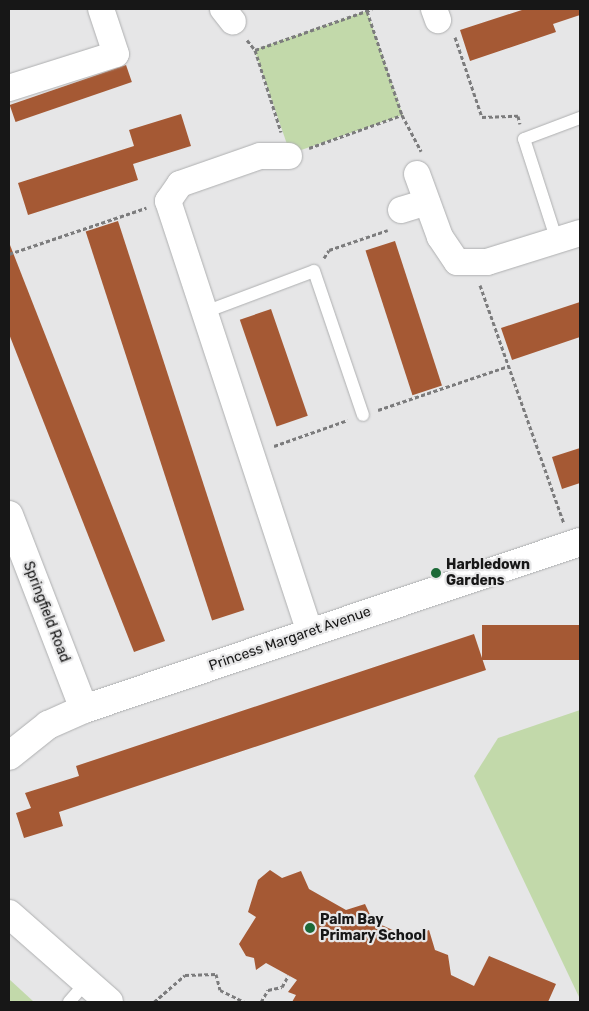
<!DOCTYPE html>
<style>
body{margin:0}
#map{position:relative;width:589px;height:1011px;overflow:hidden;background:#e6e6e7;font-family:Rubik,sans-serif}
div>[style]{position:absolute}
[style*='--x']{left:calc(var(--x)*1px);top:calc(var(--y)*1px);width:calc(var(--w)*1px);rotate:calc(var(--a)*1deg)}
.green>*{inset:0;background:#c2d9aa;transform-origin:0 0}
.building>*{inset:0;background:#a55934;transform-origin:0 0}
.path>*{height:3px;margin-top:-1.5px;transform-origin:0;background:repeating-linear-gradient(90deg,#7c7c7d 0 4px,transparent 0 6.5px)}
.roads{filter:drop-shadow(0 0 1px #aeafb0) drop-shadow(0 0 1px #aeafb0)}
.service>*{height:12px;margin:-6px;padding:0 6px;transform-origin:6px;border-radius:6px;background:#fff}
.minor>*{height:26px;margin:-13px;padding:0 13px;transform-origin:13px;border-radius:13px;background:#fff}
.tertiary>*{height:28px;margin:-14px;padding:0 14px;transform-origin:14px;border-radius:14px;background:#fff}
.secondary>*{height:28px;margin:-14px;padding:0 14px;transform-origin:14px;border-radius:14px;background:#fff}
.dots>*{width:14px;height:14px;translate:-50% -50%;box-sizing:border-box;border:2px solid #e6e6e7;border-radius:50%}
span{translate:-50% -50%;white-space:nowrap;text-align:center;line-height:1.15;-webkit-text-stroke:4.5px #e6e6e7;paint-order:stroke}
.poi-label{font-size:14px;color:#171717;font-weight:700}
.left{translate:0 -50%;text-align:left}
.street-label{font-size:14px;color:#171717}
.frame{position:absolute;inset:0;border:10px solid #171717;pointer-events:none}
</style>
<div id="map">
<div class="green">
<i style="left:367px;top:11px;width:110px;height:119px;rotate:71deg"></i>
<i style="clip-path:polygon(580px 710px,580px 999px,474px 776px,498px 738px)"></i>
<i style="clip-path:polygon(9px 979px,34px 1002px,9px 1002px)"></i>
</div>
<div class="building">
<i style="clip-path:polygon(525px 9px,580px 9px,580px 15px,553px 24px,556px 32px,470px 61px,460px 30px)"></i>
<i style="left:126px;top:65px;width:18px;height:123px;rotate:71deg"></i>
<i style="clip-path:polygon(181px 114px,191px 146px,133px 164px,138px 180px,28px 215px,18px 183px,134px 146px,129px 130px)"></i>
<i style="left:118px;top:221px;width:409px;height:34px;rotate:72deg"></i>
<i style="left:395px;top:241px;width:152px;height:31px;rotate:72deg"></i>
<i style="clip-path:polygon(10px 245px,165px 641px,134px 652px,9px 334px)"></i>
<i style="clip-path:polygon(580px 302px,580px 337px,512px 360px,501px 328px)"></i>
<i style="left:271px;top:309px;width:113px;height:33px;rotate:71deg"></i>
<i style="clip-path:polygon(580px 448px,580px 483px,562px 489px,552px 457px)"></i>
<i style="left:580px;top:625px;width:35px;height:98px;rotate:90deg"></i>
<i style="clip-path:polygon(474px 634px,486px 670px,59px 812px,63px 826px,24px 838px,16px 813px,31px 808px,25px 793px,79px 776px,76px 766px)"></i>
<i style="clip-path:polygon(270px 870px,282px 878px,301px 871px,309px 889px,346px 910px,365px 904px,373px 921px,410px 938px,429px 930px,435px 950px,448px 955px,451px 975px,474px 986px,489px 956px,556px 984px,548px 1002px,292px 1002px,296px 995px,288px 992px,297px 980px,266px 963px,256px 970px,254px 958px,246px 956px,239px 944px,256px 917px,248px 912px,258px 880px)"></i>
</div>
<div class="path">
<i style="--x:367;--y:11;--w:110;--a:71.4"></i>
<i style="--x:402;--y:115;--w:41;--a:62.2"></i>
<i style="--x:455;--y:37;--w:84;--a:71.4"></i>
<i style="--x:482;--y:117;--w:36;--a:-2"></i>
<i style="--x:518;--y:116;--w:8;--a:76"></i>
<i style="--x:247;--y:40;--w:13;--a:51"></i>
<i style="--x:255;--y:50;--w:86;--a:72.4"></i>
<i style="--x:255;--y:50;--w:124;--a:-19.3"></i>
<i style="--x:309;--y:148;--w:99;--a:-19.5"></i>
<i style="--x:9;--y:254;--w:145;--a:-18.6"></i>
<i style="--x:324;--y:258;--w:9;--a:-58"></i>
<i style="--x:329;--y:250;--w:62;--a:-18.7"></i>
<i style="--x:480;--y:285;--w:253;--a:70.6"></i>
<i style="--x:378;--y:410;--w:135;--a:-18.6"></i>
<i style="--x:274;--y:446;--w:78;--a:-19.4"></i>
<i style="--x:154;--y:1002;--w:41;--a:-41.1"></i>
<i style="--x:185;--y:975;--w:31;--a:-2"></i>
<i style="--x:216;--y:974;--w:16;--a:76"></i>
<i style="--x:220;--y:990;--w:28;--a:26"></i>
<i style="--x:261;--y:1002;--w:14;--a:-60"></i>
<i style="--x:268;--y:990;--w:14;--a:-12"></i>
<i style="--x:282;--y:987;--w:13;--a:-61"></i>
</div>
<div class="roads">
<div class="service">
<i style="--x:557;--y:241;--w:107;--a:-107.9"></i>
<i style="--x:524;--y:139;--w:60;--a:-20.6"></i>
<i style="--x:205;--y:312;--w:116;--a:-20.6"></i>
<i style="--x:314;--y:271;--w:152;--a:71.2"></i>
<i style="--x:69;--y:1002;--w:28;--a:-49"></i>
</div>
<div class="minor">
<i style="--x:223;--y:9;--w:16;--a:52"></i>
<i style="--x:434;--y:9;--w:12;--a:70"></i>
<i style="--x:9;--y:88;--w:112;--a:-17.6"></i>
<i style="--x:116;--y:54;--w:47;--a:-108.4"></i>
<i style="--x:289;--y:156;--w:29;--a:180"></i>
<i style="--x:260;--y:156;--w:85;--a:160.7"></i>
<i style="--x:180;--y:184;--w:21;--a:125"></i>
<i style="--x:168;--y:201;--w:454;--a:71.8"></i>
<i style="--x:417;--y:174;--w:67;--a:69.9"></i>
<i style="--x:440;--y:237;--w:30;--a:56"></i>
<i style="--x:457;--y:262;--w:30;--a:0"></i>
<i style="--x:487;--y:262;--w:97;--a:-17.3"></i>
<i style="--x:401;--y:210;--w:27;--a:-17"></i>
</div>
<div class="tertiary">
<i style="--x:9;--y:515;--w:208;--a:68.9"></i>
</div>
<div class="secondary">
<i style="--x:9;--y:756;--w:50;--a:-38.5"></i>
<i style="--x:48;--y:725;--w:39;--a:-24"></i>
<i style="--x:84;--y:709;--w:523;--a:-18.61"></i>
<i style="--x:9;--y:914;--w:133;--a:41.3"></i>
</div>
</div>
<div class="dots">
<i style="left:436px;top:573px;background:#1c6937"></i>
<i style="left:310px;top:928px;background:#1c6937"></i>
</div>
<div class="poi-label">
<span class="left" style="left:446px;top:573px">Harbledown<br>Gardens</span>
<span class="left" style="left:320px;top:928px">Palm Bay<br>Primary School</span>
</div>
<div class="street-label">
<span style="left:46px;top:612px;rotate:69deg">Springfield Road</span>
<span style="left:290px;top:639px;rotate:-19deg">Princess Margaret Avenue</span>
</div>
<div class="frame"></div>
</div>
